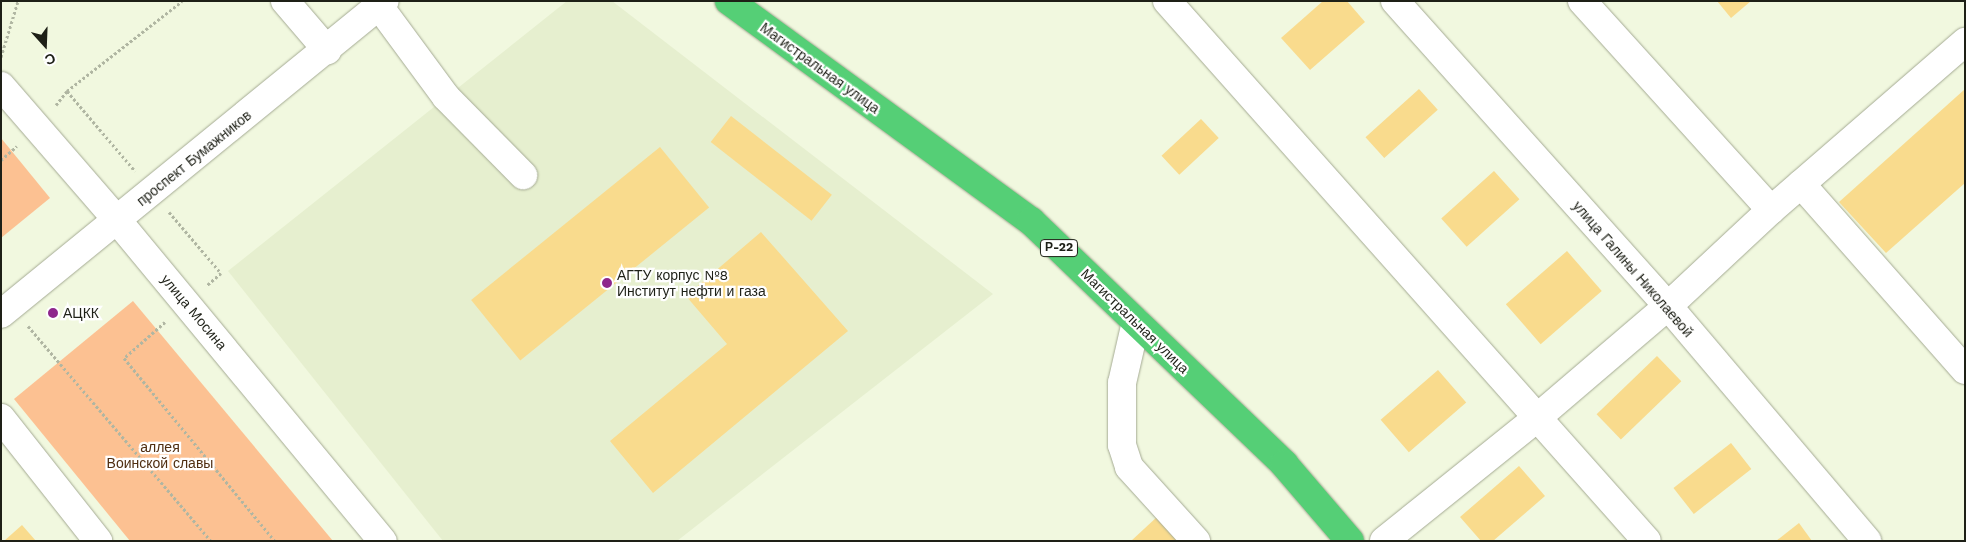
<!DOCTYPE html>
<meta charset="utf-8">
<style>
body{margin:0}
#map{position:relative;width:1966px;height:542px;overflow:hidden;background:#f1f8df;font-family:"Work Sans",sans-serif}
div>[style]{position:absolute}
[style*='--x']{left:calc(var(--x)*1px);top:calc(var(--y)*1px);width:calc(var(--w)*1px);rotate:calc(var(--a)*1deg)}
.built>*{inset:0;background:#e6efcf}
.green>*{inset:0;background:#fcc192}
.building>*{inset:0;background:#f9db8d;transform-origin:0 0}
.path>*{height:3px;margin-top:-1.5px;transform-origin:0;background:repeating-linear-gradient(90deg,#b0b6a2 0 2.5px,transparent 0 5px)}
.roads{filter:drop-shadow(0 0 1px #a4aa93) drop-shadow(0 0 1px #a4aa93)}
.minor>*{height:28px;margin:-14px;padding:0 14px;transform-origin:14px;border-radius:14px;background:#fff}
.highway>*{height:28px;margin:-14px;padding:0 14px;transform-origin:14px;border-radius:14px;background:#55cf76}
.dots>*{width:14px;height:14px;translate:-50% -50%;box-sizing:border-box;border:2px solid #fff;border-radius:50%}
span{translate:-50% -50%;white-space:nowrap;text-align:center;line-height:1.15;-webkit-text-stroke:4.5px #fff;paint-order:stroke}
.shield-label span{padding:1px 4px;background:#fff;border:1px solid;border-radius:4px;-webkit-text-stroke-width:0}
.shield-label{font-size:12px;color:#1e2017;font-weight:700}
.street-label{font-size:14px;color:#1e2017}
.poi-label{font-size:14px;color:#1e2017}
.left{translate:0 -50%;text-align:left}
.park-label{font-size:14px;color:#4f2e11}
.frame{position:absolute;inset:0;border:2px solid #1e2017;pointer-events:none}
.north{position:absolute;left:20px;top:20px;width:50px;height:50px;-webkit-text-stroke:4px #fff;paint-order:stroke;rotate:160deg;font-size:14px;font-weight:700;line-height:20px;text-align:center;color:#1e2017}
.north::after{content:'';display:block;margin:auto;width:18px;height:22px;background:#1e2017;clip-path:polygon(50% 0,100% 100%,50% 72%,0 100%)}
</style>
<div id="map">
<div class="built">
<i style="clip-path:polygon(567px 1px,612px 1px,993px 294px,677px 541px,443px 541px,228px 271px)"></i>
</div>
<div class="green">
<i style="clip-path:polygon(1px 138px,50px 198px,1px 238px)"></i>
<i style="clip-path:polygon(133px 301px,333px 541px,130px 541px,14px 399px)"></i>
</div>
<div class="building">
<i style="clip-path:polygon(1323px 1px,1347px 1px,1365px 22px,1310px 70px,1281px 38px)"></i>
<i style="clip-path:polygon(1717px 1px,1751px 1px,1731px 18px)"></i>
<i style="left:1419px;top:89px;width:28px;height:72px;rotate:48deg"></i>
<i style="clip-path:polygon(1965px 89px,1965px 183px,1886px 253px,1839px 202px)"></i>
<i style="left:731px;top:116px;width:128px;height:33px;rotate:38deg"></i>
<i style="left:1201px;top:119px;width:26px;height:54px;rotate:47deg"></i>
<i style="left:660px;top:147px;width:78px;height:243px;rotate:51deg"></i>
<i style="left:1494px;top:171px;width:38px;height:71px;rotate:48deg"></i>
<i style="clip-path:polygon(761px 232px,848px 331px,653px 493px,610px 441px,727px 344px,686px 296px)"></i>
<i style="left:1567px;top:251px;width:53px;height:81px;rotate:49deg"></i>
<i style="left:1657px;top:356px;width:35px;height:84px;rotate:46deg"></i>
<i style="left:1438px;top:370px;width:43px;height:76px;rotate:49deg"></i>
<i style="left:1731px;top:443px;width:33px;height:73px;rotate:52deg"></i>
<i style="clip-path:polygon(1519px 466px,1545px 496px,1493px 541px,1481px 541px,1460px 517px)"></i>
<i style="clip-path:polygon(1158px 516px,1181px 541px,1131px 541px)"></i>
<i style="clip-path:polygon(1799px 523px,1812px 541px,1776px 541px)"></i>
<i style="clip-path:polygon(22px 525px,36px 541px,4px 541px)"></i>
</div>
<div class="path">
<i style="--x:1;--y:57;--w:59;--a:-73.1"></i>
<i style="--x:67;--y:91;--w:105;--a:49.6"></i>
<i style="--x:56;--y:105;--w:18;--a:-52"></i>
<i style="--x:67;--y:91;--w:146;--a:-38"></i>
<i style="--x:1;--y:160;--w:21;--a:-41"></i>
<i style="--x:169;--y:212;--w:80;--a:49.6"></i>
<i style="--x:221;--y:273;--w:18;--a:139"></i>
<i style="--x:165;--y:322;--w:55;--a:138.7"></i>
<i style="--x:124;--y:358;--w:237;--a:50.5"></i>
<i style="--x:28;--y:326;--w:282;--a:49.6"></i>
</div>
<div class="roads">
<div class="minor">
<i style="--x:285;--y:1;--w:65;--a:49.4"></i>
<i style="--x:1167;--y:1;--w:722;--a:48.37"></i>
<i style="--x:1395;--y:1;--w:409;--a:48.2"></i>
<i style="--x:1668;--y:306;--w:308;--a:49.7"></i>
<i style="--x:379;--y:6;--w:113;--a:53.6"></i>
<i style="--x:446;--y:97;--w:110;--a:45.4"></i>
<i style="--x:1;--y:86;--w:177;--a:49.1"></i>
<i style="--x:117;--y:220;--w:417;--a:50.4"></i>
<i style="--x:1801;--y:184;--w:248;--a:48.6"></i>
<i style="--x:1771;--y:210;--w:257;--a:-40.9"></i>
<i style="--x:1;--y:314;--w:495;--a:-39.2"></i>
<i style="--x:1136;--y:322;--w:63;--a:102.9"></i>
<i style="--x:1122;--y:383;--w:62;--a:90"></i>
<i style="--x:1122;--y:445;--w:23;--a:72"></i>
<i style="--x:1129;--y:467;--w:100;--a:47.8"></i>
<i style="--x:1;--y:418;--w:157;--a:51.7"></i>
<i style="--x:1384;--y:541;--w:198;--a:-38.8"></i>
<i style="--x:1538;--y:417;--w:171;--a:-40.5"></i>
<i style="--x:1668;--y:306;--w:141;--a:-43"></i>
<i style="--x:1771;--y:210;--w:282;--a:-132.1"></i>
</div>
<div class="highway">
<i style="--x:729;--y:1;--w:374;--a:36.1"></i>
<i style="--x:1031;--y:221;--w:351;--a:43.8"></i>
<i style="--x:1284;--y:464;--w:101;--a:49.4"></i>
</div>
</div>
<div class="dots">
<i style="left:607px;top:283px;background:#8e268c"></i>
<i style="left:53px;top:313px;background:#8e268c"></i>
</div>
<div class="shield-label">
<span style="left:1059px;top:248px">Р-22</span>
</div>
<div class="street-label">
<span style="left:820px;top:68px;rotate:36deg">Магистральная улица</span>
<span style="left:194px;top:158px;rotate:-39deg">проспект Бумажников</span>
<span style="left:1633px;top:269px;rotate:49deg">улица Галины Николаевой</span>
<span style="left:194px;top:312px;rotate:50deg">улица Мосина</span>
<span style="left:1135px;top:321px;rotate:44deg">Магистральная улица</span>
</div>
<div class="poi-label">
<span class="left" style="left:617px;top:283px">АГТУ корпус №8<br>Институт нефти и газа</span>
<span class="left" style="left:63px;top:313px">АЦКК</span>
</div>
<div class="park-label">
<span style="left:160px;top:455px">аллея<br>Воинской славы</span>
</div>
<div class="frame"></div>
<div class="north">С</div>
</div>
